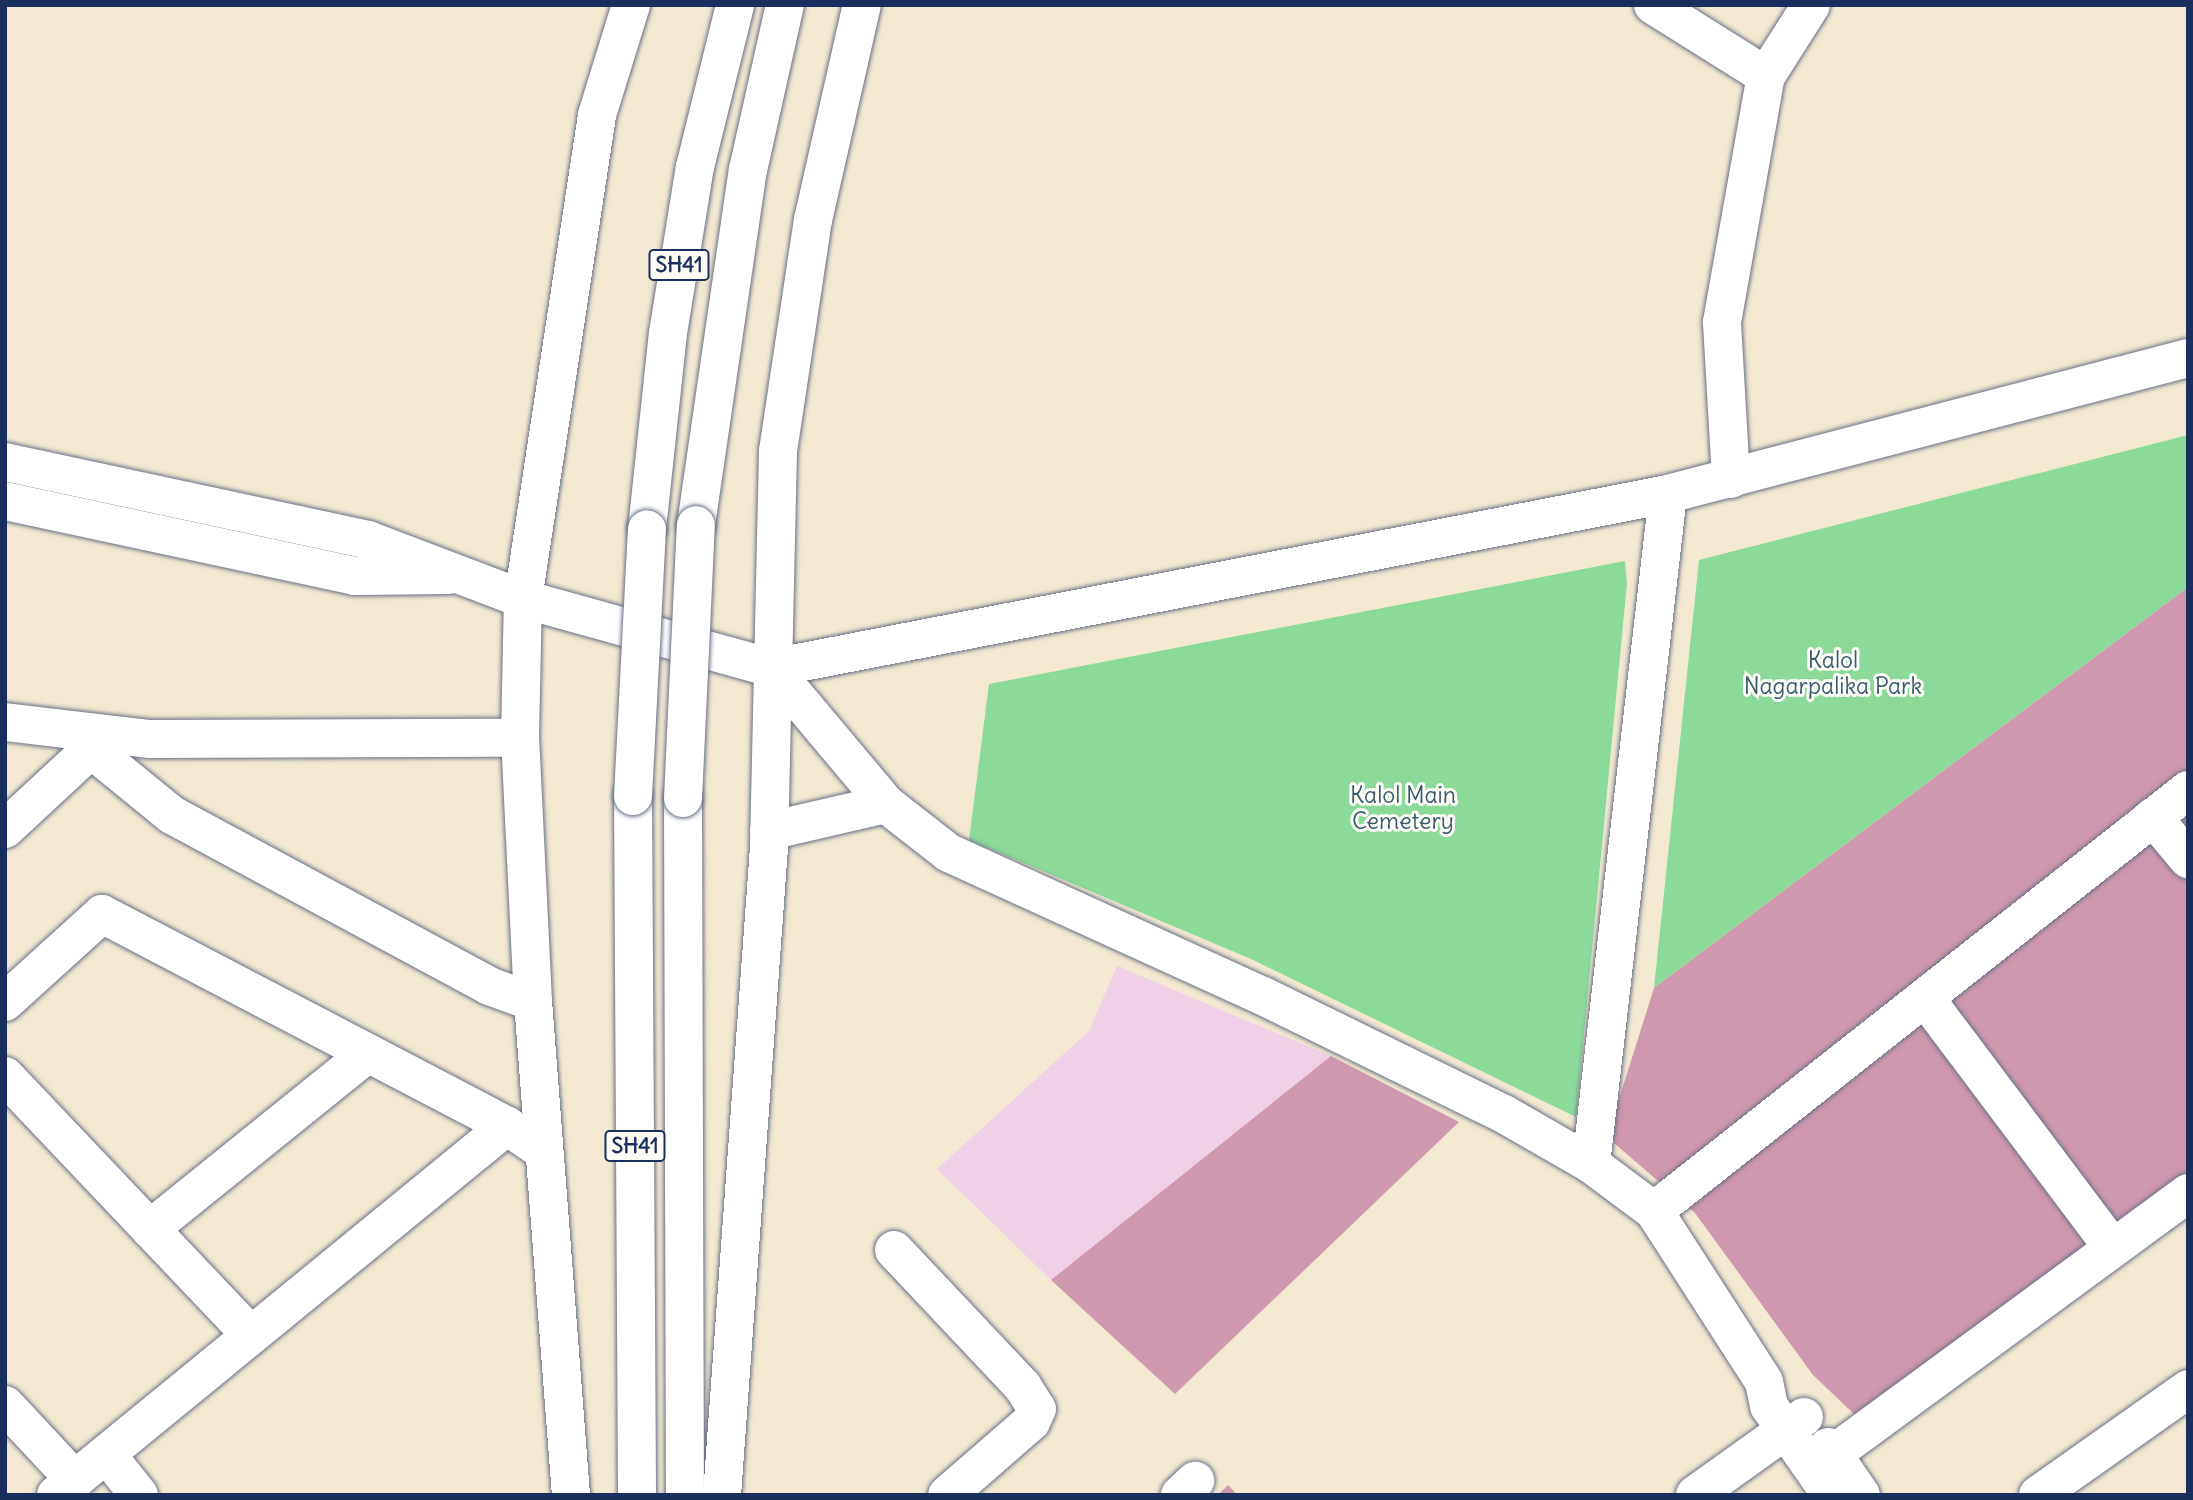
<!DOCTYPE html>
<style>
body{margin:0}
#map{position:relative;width:2193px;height:1500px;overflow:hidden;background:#f3e9d2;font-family:Delius,sans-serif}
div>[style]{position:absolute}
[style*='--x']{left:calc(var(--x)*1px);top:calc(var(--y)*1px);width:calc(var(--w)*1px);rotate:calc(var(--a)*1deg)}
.built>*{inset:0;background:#efd0e6}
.green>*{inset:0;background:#8bda99}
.building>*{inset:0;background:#cf98ae}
.roads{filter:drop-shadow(0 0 2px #677087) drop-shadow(0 0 2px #677087)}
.minor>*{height:38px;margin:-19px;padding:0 19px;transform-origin:19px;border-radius:19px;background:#fff}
.major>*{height:38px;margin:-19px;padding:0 19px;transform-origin:19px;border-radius:19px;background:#fff}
.bridges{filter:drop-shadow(0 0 2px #677087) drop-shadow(0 0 2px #677087)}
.major-bridge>*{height:38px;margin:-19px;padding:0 19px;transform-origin:19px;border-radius:19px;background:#fff}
span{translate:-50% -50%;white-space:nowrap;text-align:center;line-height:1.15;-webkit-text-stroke:6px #fdfcf7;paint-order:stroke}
.shield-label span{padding:2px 5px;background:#fdfcf7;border:2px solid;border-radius:5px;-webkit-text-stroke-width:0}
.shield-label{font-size:21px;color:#1b2f5e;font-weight:700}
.park-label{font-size:23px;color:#375a6d}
.frame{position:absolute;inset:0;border:7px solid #1b2f5e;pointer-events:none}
</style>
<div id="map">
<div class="built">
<i style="clip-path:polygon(1117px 966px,1331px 1056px,1051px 1280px,937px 1169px,1089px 1031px)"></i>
</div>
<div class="green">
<i style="clip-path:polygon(2188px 435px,2188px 587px,1654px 988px,1699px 560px)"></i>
<i style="clip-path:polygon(1625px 561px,1627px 583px,1576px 1117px,1251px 959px,969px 840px,989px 684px)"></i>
</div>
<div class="building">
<i style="clip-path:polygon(2188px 587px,2188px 1172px,2131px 1218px,1854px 1414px,1813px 1375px,1695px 1213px,1607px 1137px,1654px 988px)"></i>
<i style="clip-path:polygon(1331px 1056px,1459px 1122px,1175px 1394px,1051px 1280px)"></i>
<i style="clip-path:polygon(1228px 1485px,1237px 1495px,1218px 1495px)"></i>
</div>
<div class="roads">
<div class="minor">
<i style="--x:1653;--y:5;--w:133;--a:32.1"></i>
<i style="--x:5;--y:462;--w:371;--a:12.1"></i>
<i style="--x:368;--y:540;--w:166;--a:20.8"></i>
<i style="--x:523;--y:599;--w:258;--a:15.5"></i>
<i style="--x:772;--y:668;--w:913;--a:-10.99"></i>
<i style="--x:1668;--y:494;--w:537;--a:-14.66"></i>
<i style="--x:1731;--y:479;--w:157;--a:-93.3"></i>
<i style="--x:1722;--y:322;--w:250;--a:-79.9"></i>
<i style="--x:1766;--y:76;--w:84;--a:-57.6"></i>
<i style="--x:5;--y:501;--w:358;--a:12.1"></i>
<i style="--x:355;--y:576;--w:94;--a:-0.6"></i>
<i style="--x:772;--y:668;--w:177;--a:50"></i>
<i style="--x:886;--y:804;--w:80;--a:37.9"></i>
<i style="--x:949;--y:853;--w:345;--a:24.5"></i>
<i style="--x:1263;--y:996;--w:268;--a:26.1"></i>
<i style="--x:1504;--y:1114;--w:100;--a:29.9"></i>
<i style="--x:1591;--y:1164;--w:79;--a:36.7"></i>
<i style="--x:1654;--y:1211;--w:203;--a:57.2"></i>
<i style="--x:1764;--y:1382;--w:25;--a:78"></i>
<i style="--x:1769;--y:1406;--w:108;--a:55.1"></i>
<i style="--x:5;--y:722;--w:146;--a:6.7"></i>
<i style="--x:150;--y:739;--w:370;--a:-0.2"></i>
<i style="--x:2153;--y:817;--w:55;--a:50.2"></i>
<i style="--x:5;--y:829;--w:117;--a:-42.9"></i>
<i style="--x:91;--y:749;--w:104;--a:39.2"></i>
<i style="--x:172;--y:815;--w:360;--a:28.3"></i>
<i style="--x:489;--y:986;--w:47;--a:20"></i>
<i style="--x:769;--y:831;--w:120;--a:-13"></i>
<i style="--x:1926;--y:999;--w:311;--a:53.1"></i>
<i style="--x:5;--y:1002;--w:131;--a:-42.2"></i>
<i style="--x:102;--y:914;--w:457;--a:27.6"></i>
<i style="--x:507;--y:1126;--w:42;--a:34.4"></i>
<i style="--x:5;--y:1076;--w:356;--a:46.5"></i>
<i style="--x:1591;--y:1164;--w:674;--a:-83.44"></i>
<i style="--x:1654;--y:1211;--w:680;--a:-38.25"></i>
<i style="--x:150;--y:1229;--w:280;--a:-38.9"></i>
<i style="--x:894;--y:1250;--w:188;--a:46.7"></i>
<i style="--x:1023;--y:1387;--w:26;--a:58"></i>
<i style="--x:1037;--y:1409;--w:14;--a:115"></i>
<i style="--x:1031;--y:1422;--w:111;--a:139"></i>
<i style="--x:5;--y:1405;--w:103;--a:47"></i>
<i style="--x:1828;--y:1447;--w:58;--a:55.5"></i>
<i style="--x:1833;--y:1454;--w:441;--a:-36.3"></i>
<i style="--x:107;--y:1455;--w:51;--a:51.3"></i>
<i style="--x:56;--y:1495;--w:583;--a:-39.29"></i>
<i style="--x:571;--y:1495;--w:494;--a:-94.4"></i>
<i style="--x:533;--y:1002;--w:264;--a:-92.8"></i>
<i style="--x:520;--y:738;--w:139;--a:-88.8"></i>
<i style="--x:523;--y:599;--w:490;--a:-81.3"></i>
<i style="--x:597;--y:115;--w:115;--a:-72.8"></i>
<i style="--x:722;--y:1495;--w:650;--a:-85.85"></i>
<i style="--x:769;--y:847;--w:396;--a:-88.7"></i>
<i style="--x:778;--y:451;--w:234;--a:-81.4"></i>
<i style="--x:813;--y:220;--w:221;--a:-77.2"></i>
<i style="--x:1180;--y:1495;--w:21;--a:-43"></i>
<i style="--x:1695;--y:1495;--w:134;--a:-35.6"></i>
<i style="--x:2038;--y:1495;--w:184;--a:-35.2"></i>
</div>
<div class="major">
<i style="--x:696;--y:525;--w:359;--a:-81.7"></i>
<i style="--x:748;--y:170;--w:169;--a:-77.4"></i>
<i style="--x:647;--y:529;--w:197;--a:-83.9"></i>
<i style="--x:668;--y:333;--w:168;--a:-80.8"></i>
<i style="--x:695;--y:167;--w:167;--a:-76.1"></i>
<i style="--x:633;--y:796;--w:699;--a:89.67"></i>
<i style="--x:683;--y:798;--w:697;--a:89.84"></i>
</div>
</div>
<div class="bridges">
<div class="major-bridge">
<i style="--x:633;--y:796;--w:267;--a:-87"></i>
<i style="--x:683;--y:798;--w:273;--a:-87.3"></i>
</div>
</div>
<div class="shield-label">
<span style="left:679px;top:265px">SH41</span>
<span style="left:635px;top:1146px">SH41</span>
</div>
<div class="park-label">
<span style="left:1833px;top:673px">Kalol<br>Nagarpalika Park</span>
<span style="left:1403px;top:808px">Kalol Main<br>Cemetery</span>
</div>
<div class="frame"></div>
</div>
